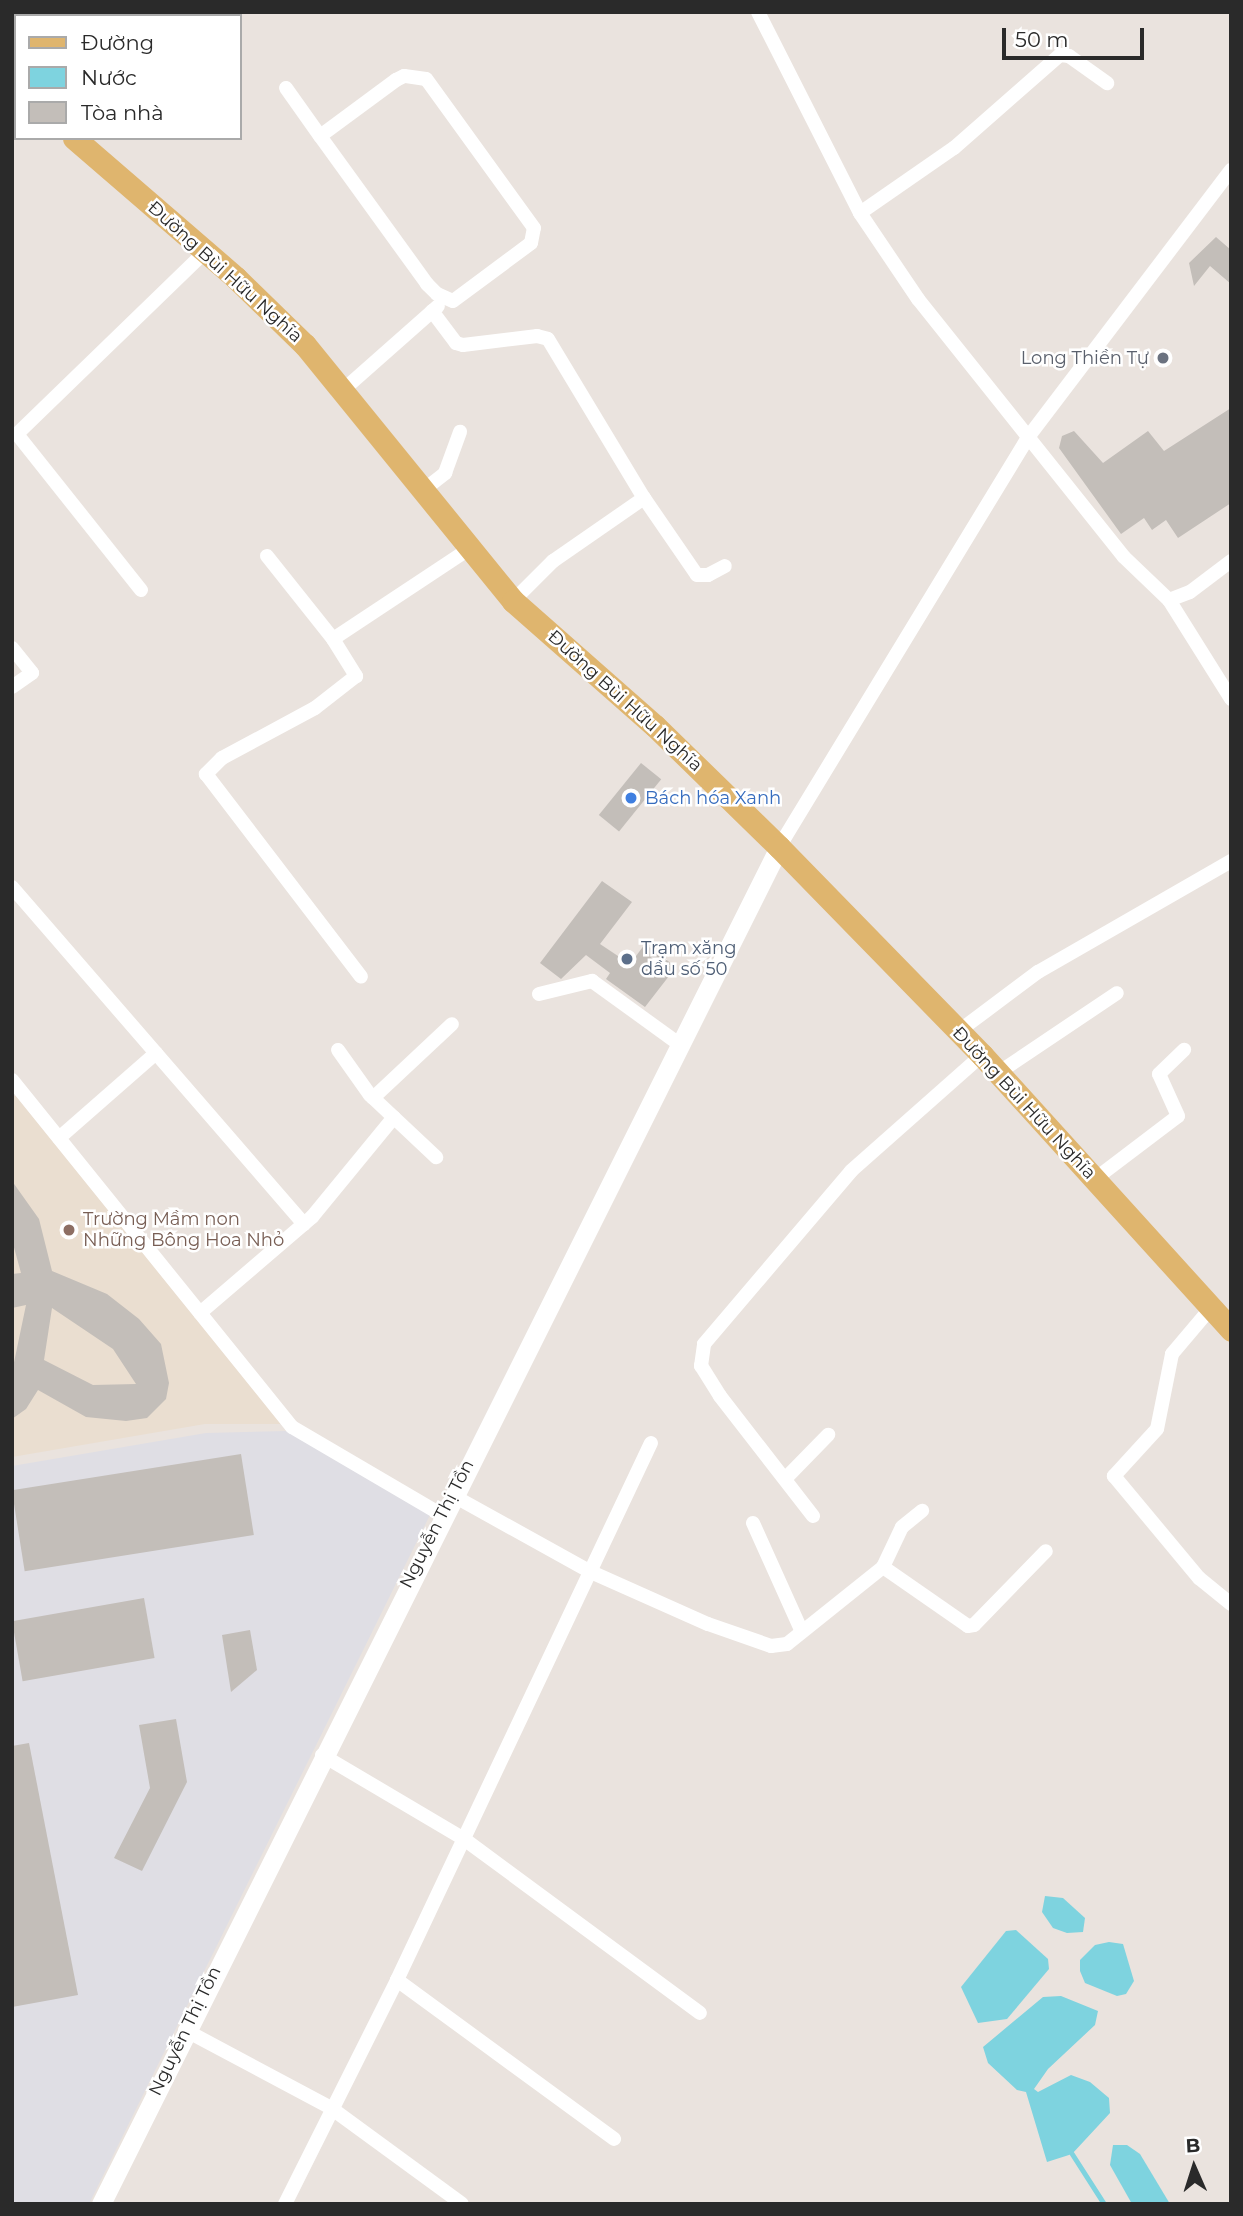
<!DOCTYPE html>
<meta charset="utf-8">
<style>
body{margin:0}
#map{position:relative;width:1243px;height:2216px;overflow:hidden;background:#eae3de;font-family:Montserrat,sans-serif}
div>[style]{position:absolute}
[style*='--x']{left:calc(var(--x)*1px);top:calc(var(--y)*1px);width:calc(var(--w)*1px);rotate:calc(var(--a)*1deg)}
.industrial>*{inset:0;background:#dfdee4}
.education>*{inset:0;background:#eaded0}
.water>*{inset:0;background:#7ed3df}
.stream>*{height:5px;margin:-2.5px;padding:0 2.5px;transform-origin:2.5px;border-radius:2.5px;background:#7ed3df}
.building>*{inset:0;background:#c3beb9;transform-origin:0 0}
.minor>*{height:14px;margin:-7px;padding:0 7px;transform-origin:7px;border-radius:7px;background:#fff}
.tertiary>*{height:19px;margin:-9.5px;padding:0 9.5px;transform-origin:9.5px;border-radius:9.5px;background:#fff}
.primary>*{height:23px;margin:-11.5px;padding:0 11.5px;transform-origin:11.5px;border-radius:11.5px;background:#dfb56e}
.dots>*{width:19px;height:19px;translate:-50% -50%;box-sizing:border-box;border:4px solid #fff;border-radius:50%}
span{translate:-50% -50%;white-space:nowrap;text-align:center;line-height:1.15;-webkit-text-stroke:5px #fff;paint-order:stroke}
.street-label{font-size:18px;color:#2a2a2a}
.worship-label{font-size:18px;color:#5b616d}
.right{translate:-100% -50%;text-align:right}
.shop-label{font-size:18px;color:#366cbe}
.left{translate:0 -50%;text-align:left}
.service-label{font-size:18px;color:#4e5e75}
.education-label{font-size:18px;color:#785e54}
.frame{position:absolute;inset:0;border:14px solid #2a2a2a;pointer-events:none}
.legend{position:absolute;left:14px;top:14px;width:228px;height:126px;box-sizing:border-box;background:#fff;border:2px solid #aaa;margin:0;padding:9px 12px;list-style:none;font-size:21px;color:#2a2a2a}
.legend li{display:flex;align-items:center;gap:14px;height:35px}
.legend b{width:35px;border:2px solid #aaa}
.north{position:absolute;left:1159px;top:2132px;width:70px;height:70px;-webkit-text-stroke:5px #fff;paint-order:stroke;rotate:357deg;font-size:19px;font-weight:700;line-height:28px;text-align:center;color:#2a2a2a}
.north::after{content:'';display:block;margin:auto;width:24px;height:32px;background:#2a2a2a;clip-path:polygon(50% 0,100% 100%,50% 72%,0 100%)}
.scale{position:absolute;left:1002px;top:28px;width:142px;height:32px;box-sizing:border-box;border:4px solid #2a2a2a;border-top:0;padding-left:9px;font-size:21px;line-height:24px;white-space:nowrap;color:#2a2a2a;-webkit-text-stroke:5px #fff;paint-order:stroke}
</style>
<div id="map">
<div class="industrial">
<i style="clip-path:polygon(287px 1431px,430px 1515px,89px 2204px,12px 2204px,12px 1466px,206px 1433px)"></i>
</div>
<div class="education">
<i style="clip-path:polygon(12px 1096px,16px 1096px,281px 1424px,205px 1424px,12px 1457px)"></i>
</div>
<div class="water">
<i style="clip-path:polygon(1045px 1896px,1063px 1898px,1085px 1918px,1083px 1932px,1067px 1933px,1053px 1928px,1042px 1912px)"></i>
<i style="clip-path:polygon(1016px 1930px,1048px 1959px,1049px 1969px,1007px 2019px,978px 2023px,961px 1987px,1006px 1931px)"></i>
<i style="clip-path:polygon(1109px 1942px,1123px 1944px,1134px 1981px,1126px 1994px,1117px 1996px,1085px 1983px,1080px 1971px,1080px 1960px,1095px 1945px)"></i>
<i style="clip-path:polygon(1061px 1996px,1098px 2011px,1095px 2025px,1048px 2069px,1034px 2089px,1038px 2092px,1071px 2075px,1090px 2082px,1109px 2098px,1110px 2113px,1072px 2154px,1047px 2162px,1026px 2092px,1017px 2090px,988px 2063px,983px 2047px,1043px 1997px)"></i>
<i style="clip-path:polygon(1113px 2145px,1127px 2145px,1140px 2154px,1170px 2204px,1132px 2204px,1110px 2165px)"></i>
</div>
<div class="stream">
<i style="--x:1072;--y:2154;--w:59;--a:57.4"></i>
</div>
<div class="building">
<i style="clip-path:polygon(1216px 237px,1231px 250px,1231px 284px,1210px 266px,1194px 286px,1189px 263px)"></i>
<i style="clip-path:polygon(1231px 408px,1231px 503px,1178px 538px,1166px 520px,1152px 530px,1144px 518px,1121px 534px,1059px 448px,1062px 436px,1074px 431px,1103px 463px,1148px 431px,1164px 451px)"></i>
<i style="left:641px;top:763px;width:26px;height:67px;rotate:39deg"></i>
<i style="clip-path:polygon(602px 881px,632px 902px,600px 944px,630px 964px,645px 944px,676px 967px,645px 1007px,606px 979px,610px 973px,586px 955px,561px 979px,540px 963px)"></i>
<i style="clip-path:polygon(evenodd,12px 1181px,39px 1219px,52px 1271px,107px 1294px,139px 1319px,161px 1344px,169px 1383px,166px 1399px,147px 1418px,126px 1421px,86px 1417px,38px 1390px,26px 1409px,12px 1419px,12px 1372px,26px 1305px,12px 1308px,12px 1274px,21px 1273px,12px 1240px,12px 1181px,52px 1308px,113px 1349px,136px 1384px,93px 1385px,44px 1360px,52px 1308px)"></i>
<i style="left:241px;top:1454px;width:82px;height:232px;rotate:81deg"></i>
<i style="left:144px;top:1598px;width:61px;height:134px;rotate:80deg"></i>
<i style="clip-path:polygon(250px 1630px,257px 1670px,231px 1692px,222px 1635px)"></i>
<i style="clip-path:polygon(176px 1719px,187px 1782px,142px 1871px,114px 1858px,150px 1788px,139px 1725px)"></i>
<i style="clip-path:polygon(29px 1743px,78px 1995px,12px 2007px,12px 1746px)"></i>
</div>
<div class="minor">
<i style="--x:758;--y:12;--w:225;--a:63.1"></i>
<i style="--x:860;--y:213;--w:104;--a:56"></i>
<i style="--x:918;--y:299;--w:330;--a:51.4"></i>
<i style="--x:1124;--y:557;--w:62;--a:43.7"></i>
<i style="--x:1169;--y:600;--w:22;--a:-21"></i>
<i style="--x:1190;--y:592;--w:51;--a:-37.1"></i>
<i style="--x:286;--y:88;--w:59;--a:54.7"></i>
<i style="--x:320;--y:136;--w:183;--a:54.1"></i>
<i style="--x:427;--y:284;--w:14;--a:45"></i>
<i style="--x:437;--y:294;--w:17;--a:24"></i>
<i style="--x:453;--y:301;--w:97;--a:-36.6"></i>
<i style="--x:531;--y:243;--w:15;--a:-79"></i>
<i style="--x:534;--y:228;--w:184;--a:-125.9"></i>
<i style="--x:426;--y:79;--w:22;--a:-172"></i>
<i style="--x:404;--y:76;--w:9;--a:153"></i>
<i style="--x:396;--y:80;--w:94;--a:143.6"></i>
<i style="--x:860;--y:213;--w:114;--a:-34.7"></i>
<i style="--x:954;--y:148;--w:141;--a:-41.3"></i>
<i style="--x:1060;--y:55;--w:9;--a:6"></i>
<i style="--x:1069;--y:56;--w:47;--a:35.4"></i>
<i style="--x:432;--y:311;--w:40;--a:53"></i>
<i style="--x:456;--y:343;--w:7;--a:16"></i>
<i style="--x:463;--y:345;--w:75;--a:-6.9"></i>
<i style="--x:537;--y:336;--w:11;--a:15"></i>
<i style="--x:548;--y:339;--w:186;--a:58.9"></i>
<i style="--x:644;--y:498;--w:111;--a:145.3"></i>
<i style="--x:553;--y:561;--w:57;--a:135"></i>
<i style="--x:342;--y:391;--w:128;--a:-41.5"></i>
<i style="--x:421;--y:492;--w:31;--a:-38"></i>
<i style="--x:445;--y:473;--w:44;--a:-69.9"></i>
<i style="--x:644;--y:498;--w:93;--a:55.5"></i>
<i style="--x:697;--y:575;--w:11;--a:0"></i>
<i style="--x:708;--y:575;--w:19;--a:-28"></i>
<i style="--x:267;--y:556;--w:106;--a:51.5"></i>
<i style="--x:333;--y:639;--w:44;--a:58.1"></i>
<i style="--x:356;--y:676;--w:52;--a:142"></i>
<i style="--x:315;--y:708;--w:106;--a:151.7"></i>
<i style="--x:222;--y:758;--w:23;--a:135"></i>
<i style="--x:206;--y:774;--w:255;--a:52.6"></i>
<i style="--x:141;--y:590;--w:199;--a:-128.5"></i>
<i style="--x:17;--y:434;--w:262;--a:-44.1"></i>
<i style="--x:1169;--y:600;--w:117;--a:57.9"></i>
<i style="--x:333;--y:639;--w:163;--a:-33.5"></i>
<i style="--x:12;--y:648;--w:32;--a:51"></i>
<i style="--x:32;--y:673;--w:24;--a:145"></i>
<i style="--x:779;--y:847;--w:481;--a:-58.7"></i>
<i style="--x:1029;--y:436;--w:334;--a:-52.8"></i>
<i style="--x:12;--y:887;--w:446;--a:49.1"></i>
<i style="--x:539;--y:994;--w:55;--a:-13.8"></i>
<i style="--x:592;--y:981;--w:107;--a:35.9"></i>
<i style="--x:959;--y:1031;--w:99;--a:-36.8"></i>
<i style="--x:1038;--y:972;--w:223;--a:-29.9"></i>
<i style="--x:338;--y:1050;--w:55;--a:54.6"></i>
<i style="--x:370;--y:1095;--w:91;--a:43.2"></i>
<i style="--x:998;--y:1073;--w:143;--a:-33.9"></i>
<i style="--x:12;--y:1080;--w:446;--a:51.1"></i>
<i style="--x:292;--y:1427;--w:174;--a:30.4"></i>
<i style="--x:373;--y:1098;--w:108;--a:-43.1"></i>
<i style="--x:59;--y:1138;--w:129;--a:-41.2"></i>
<i style="--x:1095;--y:1179;--w:104;--a:-37.2"></i>
<i style="--x:1178;--y:1116;--w:46;--a:-114.3"></i>
<i style="--x:1159;--y:1074;--w:35;--a:-44"></i>
<i style="--x:1210;--y:1309;--w:59;--a:130.2"></i>
<i style="--x:1172;--y:1354;--w:76;--a:101.3"></i>
<i style="--x:1157;--y:1429;--w:64;--a:132.5"></i>
<i style="--x:1114;--y:1476;--w:133;--a:50.2"></i>
<i style="--x:1199;--y:1578;--w:41;--a:39.1"></i>
<i style="--x:200;--y:1313;--w:148;--a:-40.6"></i>
<i style="--x:312;--y:1217;--w:129;--a:-50.6"></i>
<i style="--x:785;--y:1479;--w:62;--a:-45.7"></i>
<i style="--x:452;--y:1495;--w:159;--a:29"></i>
<i style="--x:591;--y:1572;--w:128;--a:24"></i>
<i style="--x:708;--y:1624;--w:67;--a:19.2"></i>
<i style="--x:771;--y:1646;--w:16;--a:-7"></i>
<i style="--x:787;--y:1644;--w:123;--a:-38.7"></i>
<i style="--x:883;--y:1567;--w:103;--a:34.8"></i>
<i style="--x:968;--y:1626;--w:6;--a:-9"></i>
<i style="--x:974;--y:1625;--w:103;--a:-45.8"></i>
<i style="--x:813;--y:1516;--w:152;--a:-127.8"></i>
<i style="--x:720;--y:1396;--w:36;--a:-122"></i>
<i style="--x:701;--y:1366;--w:22;--a:-82"></i>
<i style="--x:704;--y:1344;--w:227;--a:-49.6"></i>
<i style="--x:851;--y:1171;--w:175;--a:-41.5"></i>
<i style="--x:753;--y:1523;--w:117;--a:65.8"></i>
<i style="--x:883;--y:1567;--w:44;--a:-64.6"></i>
<i style="--x:902;--y:1527;--w:26;--a:-39"></i>
<i style="--x:322;--y:1755;--w:165;--a:30.6"></i>
<i style="--x:464;--y:1839;--w:293;--a:36.4"></i>
<i style="--x:397;--y:1980;--w:269;--a:36.2"></i>
<i style="--x:185;--y:2030;--w:166;--a:28.1"></i>
<i style="--x:331;--y:2108;--w:162;--a:36.2"></i>
<i style="--x:285;--y:2204;--w:250;--a:-63.4"></i>
<i style="--x:397;--y:1980;--w:594;--a:-64.69"></i>
</div>
<div class="tertiary">
<i style="--x:101;--y:2204;--w:1517;--a:-63.45"></i>
</div>
<div class="primary">
<i style="--x:12;--y:85;--w:5;--a:37"></i>
<i style="--x:74;--y:138;--w:214;--a:40.8"></i>
<i style="--x:236;--y:278;--w:96;--a:44.2"></i>
<i style="--x:305;--y:345;--w:330;--a:50.9"></i>
<i style="--x:513;--y:601;--w:189;--a:41.4"></i>
<i style="--x:655;--y:726;--w:173;--a:44.3"></i>
<i style="--x:779;--y:847;--w:291;--a:45.7"></i>
<i style="--x:982;--y:1055;--w:371;--a:47.8"></i>
</div>
<div class="dots">
<i style="left:1163px;top:358px;background:#6b7280"></i>
<i style="left:631px;top:798px;background:#3f7fe0"></i>
<i style="left:627px;top:959px;background:#5c6f8a"></i>
<i style="left:69px;top:1230px;background:#8d6e63"></i>
</div>
<div class="street-label">
<span style="left:225px;top:272px;rotate:42deg">Đường Bùi Hữu Nghĩa</span>
<span style="left:625px;top:701px;rotate:42deg">Đường Bùi Hữu Nghĩa</span>
<span style="left:1024px;top:1103px;rotate:47deg">Đường Bùi Hữu Nghĩa</span>
<span style="left:437px;top:1524px;rotate:-63deg">Nguyễn Thị Tồn</span>
<span style="left:185px;top:2031px;rotate:-64deg">Nguyễn Thị Tồn</span>
</div>
<div class="worship-label">
<span class="right" style="left:1149px;top:358px">Long Thiền Tự</span>
</div>
<div class="shop-label">
<span class="left" style="left:645px;top:798px">Bách hóa Xanh</span>
</div>
<div class="service-label">
<span class="left" style="left:641px;top:959px">Trạm xăng<br>dầu số 50</span>
</div>
<div class="education-label">
<span class="left" style="left:83px;top:1230px">Trường Mầm non<br>Những Bông Hoa Nhỏ</span>
</div>
<div class="frame"></div>
<ul class="legend">
<li><b style="height:9px;background:#dfb56e"></b>Đường</li>
<li><b style="height:19px;background:#7ed3df"></b>Nước</li>
<li><b style="height:19px;background:#c3beb9"></b>Tòa nhà</li>
</ul>
<div class="north">B</div>
<div class="scale">50 m</div>
</div>
